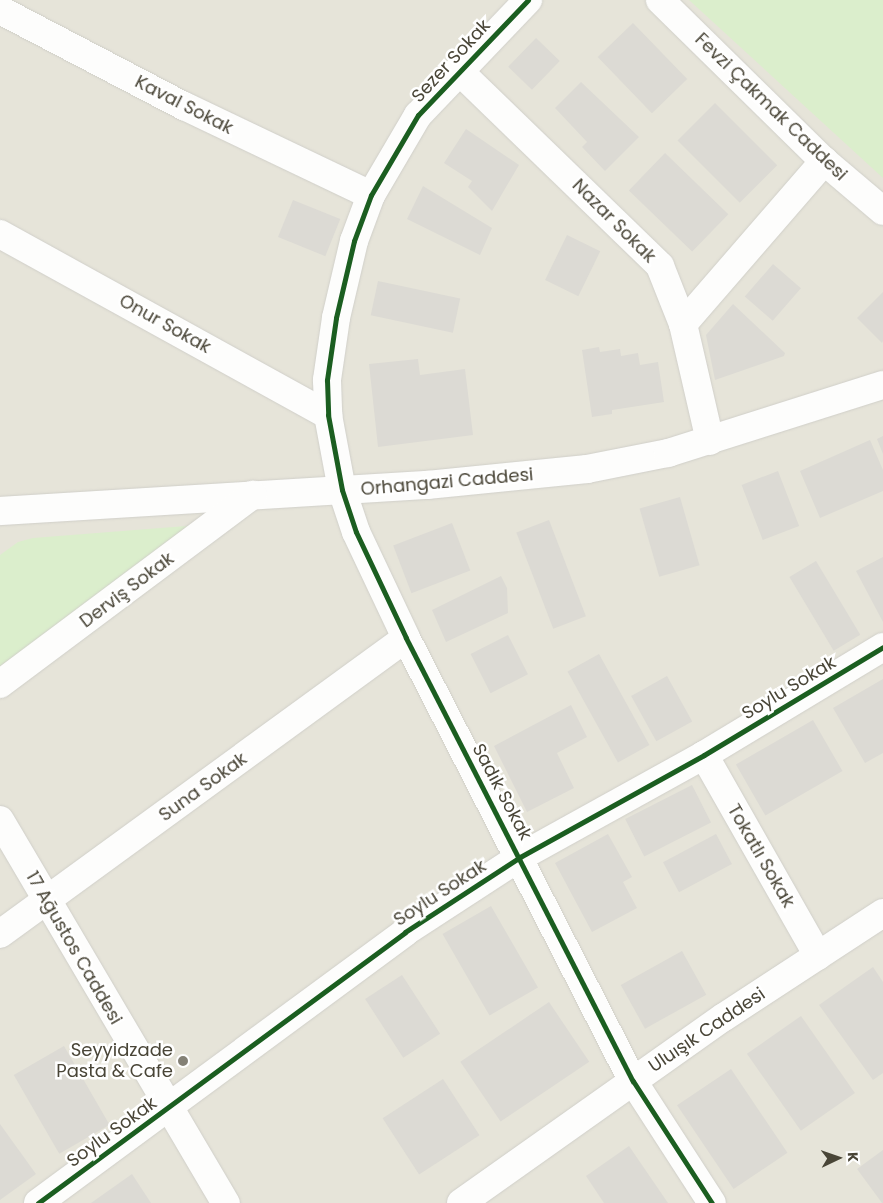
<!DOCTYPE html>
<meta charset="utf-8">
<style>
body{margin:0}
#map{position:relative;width:883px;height:1203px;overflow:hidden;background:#f2f1ec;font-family:Poppins,sans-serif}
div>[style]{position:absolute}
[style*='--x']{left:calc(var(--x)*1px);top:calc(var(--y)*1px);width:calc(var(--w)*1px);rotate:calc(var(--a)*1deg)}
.residential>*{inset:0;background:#e6e4d9;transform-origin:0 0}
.green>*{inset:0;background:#dbeecc}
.building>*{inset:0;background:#dcdad4;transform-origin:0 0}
.roads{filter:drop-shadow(0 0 1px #d0cfc9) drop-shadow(0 0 1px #d0cfc9)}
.minor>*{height:28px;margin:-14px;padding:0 14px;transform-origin:14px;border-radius:14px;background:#fdfdfc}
.cycleway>*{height:5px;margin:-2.5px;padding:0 2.5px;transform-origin:2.5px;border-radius:2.5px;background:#1b5e20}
.dots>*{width:14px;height:14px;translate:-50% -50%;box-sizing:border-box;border:2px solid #fff;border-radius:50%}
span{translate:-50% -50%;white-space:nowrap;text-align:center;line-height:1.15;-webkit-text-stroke:5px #fff;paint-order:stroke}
.street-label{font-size:18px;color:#494537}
.poi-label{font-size:18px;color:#494537}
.right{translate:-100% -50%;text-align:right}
.north{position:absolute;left:813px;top:1133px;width:50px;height:50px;-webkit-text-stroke:4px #fff;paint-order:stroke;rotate:87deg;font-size:14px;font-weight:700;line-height:20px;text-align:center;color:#494537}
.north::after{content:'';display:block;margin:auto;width:18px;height:22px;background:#494537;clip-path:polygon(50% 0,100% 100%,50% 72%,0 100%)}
</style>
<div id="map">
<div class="residential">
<i style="left:0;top:0;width:883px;height:1203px"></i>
</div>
<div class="green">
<i style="clip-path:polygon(689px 0,883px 0,883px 178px)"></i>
<i style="clip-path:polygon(199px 525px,0 669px,0 555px,18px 542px,33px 538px)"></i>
</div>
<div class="building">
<i style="left:633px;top:23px;width:78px;height:49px;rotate:46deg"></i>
<i style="left:536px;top:38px;width:33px;height:40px;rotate:44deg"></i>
<i style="clip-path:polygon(581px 82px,639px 137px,605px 171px,582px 147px,587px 142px,555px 108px)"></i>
<i style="left:715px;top:103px;width:88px;height:53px;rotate:45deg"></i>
<i style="clip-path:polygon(466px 129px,519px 165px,492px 211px,468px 187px,472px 181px,444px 163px)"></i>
<i style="left:665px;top:153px;width:88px;height:52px;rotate:44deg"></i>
<i style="clip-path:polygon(423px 186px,492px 228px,480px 255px,407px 219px)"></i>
<i style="left:293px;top:200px;width:51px;height:40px;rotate:22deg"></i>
<i style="left:567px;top:235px;width:37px;height:50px;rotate:26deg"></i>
<i style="left:773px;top:264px;width:37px;height:43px;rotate:41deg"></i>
<i style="left:378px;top:281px;width:84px;height:35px;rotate:12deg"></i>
<i style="clip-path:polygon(883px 292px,883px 341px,882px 343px,857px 318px)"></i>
<i style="clip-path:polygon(733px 304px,785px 353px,784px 356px,715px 380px,706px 335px)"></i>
<i style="clip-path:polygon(599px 347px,600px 352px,620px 349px,621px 356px,638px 353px,640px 365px,658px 362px,664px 402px,612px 410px,612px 414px,592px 417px,582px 350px)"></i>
<i style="clip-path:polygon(418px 359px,420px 375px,465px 369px,473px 435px,378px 447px,369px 364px)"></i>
<i style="clip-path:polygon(883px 436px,883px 454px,877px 439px)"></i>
<i style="clip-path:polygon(870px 440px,883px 470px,883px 491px,820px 518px,800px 471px)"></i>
<i style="left:778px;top:471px;width:59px;height:39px;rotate:69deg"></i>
<i style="left:680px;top:497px;width:71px;height:42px;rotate:74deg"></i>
<i style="left:549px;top:520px;width:103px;height:35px;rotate:69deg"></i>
<i style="left:452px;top:523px;width:51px;height:63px;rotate:69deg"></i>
<i style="clip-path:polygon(883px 557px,883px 622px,856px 571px)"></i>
<i style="left:816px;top:561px;width:86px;height:31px;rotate:59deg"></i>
<i style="clip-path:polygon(501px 576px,507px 588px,508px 613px,446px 642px,432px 610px)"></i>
<i style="left:508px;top:635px;width:44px;height:42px;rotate:63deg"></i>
<i style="left:599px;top:654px;width:104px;height:36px;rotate:61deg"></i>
<i style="left:667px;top:676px;width:52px;height:41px;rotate:61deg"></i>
<i style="clip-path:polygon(883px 679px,883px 753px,865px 763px,833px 708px)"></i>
<i style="clip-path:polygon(571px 705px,587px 737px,557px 753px,574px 788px,527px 812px,494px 746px)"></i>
<i style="left:813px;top:720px;width:59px;height:89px;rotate:60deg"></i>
<i style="left:692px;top:785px;width:42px;height:75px;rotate:63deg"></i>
<i style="clip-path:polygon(608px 834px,632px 877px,623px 882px,637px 908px,592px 932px,555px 863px)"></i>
<i style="left:716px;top:834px;width:34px;height:60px;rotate:62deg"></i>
<i style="left:491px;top:906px;width:94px;height:56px;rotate:60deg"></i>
<i style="left:682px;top:951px;width:50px;height:70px;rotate:61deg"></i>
<i style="clip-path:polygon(873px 967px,883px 982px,883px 1073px,873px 1080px,819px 1005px)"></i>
<i style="left:402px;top:975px;width:70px;height:44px;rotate:57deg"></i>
<i style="left:549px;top:1002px;width:72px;height:107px;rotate:56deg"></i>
<i style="left:801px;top:1016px;width:94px;height:66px;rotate:55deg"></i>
<i style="left:64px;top:1046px;width:91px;height:58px;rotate:60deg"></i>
<i style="left:731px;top:1069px;width:101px;height:65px;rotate:56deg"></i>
<i style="left:443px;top:1079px;width:67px;height:72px;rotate:57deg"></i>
<i style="clip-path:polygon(0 1124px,36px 1174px,0 1200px)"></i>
<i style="clip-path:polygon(629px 1146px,668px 1203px,604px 1203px,586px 1176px)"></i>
<i style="clip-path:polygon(883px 1150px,883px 1203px,882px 1203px,857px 1169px)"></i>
<i style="clip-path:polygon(132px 1174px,151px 1203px,91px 1203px)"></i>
</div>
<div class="roads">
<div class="minor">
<i style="--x:528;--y:0;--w:159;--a:133.7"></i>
<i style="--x:418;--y:115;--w:93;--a:120.4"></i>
<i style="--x:371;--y:195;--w:49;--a:110.3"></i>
<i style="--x:354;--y:241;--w:79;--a:103.2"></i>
<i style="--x:336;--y:318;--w:63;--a:98.3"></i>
<i style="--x:327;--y:380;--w:35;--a:88"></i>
<i style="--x:328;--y:415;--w:76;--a:79.4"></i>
<i style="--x:342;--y:490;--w:44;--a:71.6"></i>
<i style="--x:356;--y:532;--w:117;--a:64.7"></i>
<i style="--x:406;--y:638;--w:498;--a:62.9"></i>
<i style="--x:633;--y:1081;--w:145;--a:57.1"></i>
<i style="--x:660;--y:0;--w:230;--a:44.5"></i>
<i style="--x:824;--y:161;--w:77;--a:40.3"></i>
<i style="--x:0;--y:10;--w:208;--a:27.6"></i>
<i style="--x:184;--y:106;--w:207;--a:25.5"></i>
<i style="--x:458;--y:70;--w:281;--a:44.1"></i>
<i style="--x:660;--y:266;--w:62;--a:68.4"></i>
<i style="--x:683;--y:324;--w:120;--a:77"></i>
<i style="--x:0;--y:234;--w:375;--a:28.9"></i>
<i style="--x:683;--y:324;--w:216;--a:-49.1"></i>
<i style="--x:0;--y:511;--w:428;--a:-3.5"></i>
<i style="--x:427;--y:485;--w:161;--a:-5.7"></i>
<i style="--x:587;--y:469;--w:83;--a:-11.2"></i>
<i style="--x:668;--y:453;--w:225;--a:-17.6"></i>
<i style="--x:0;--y:684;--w:316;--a:-36.8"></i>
<i style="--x:704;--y:755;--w:231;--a:60.4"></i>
<i style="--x:0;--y:820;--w:445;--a:59.5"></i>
<i style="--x:0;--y:934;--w:502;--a:-36.09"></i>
<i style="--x:38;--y:1203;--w:456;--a:-36.4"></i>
<i style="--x:405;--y:932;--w:137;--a:-33.1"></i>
<i style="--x:520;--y:857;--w:210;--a:-29"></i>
<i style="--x:704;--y:755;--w:209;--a:-31.1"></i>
<i style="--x:461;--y:1203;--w:322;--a:-35.3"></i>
<i style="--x:724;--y:1017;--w:190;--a:-33.2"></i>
</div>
</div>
<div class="cycleway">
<i style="--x:528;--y:0;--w:159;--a:133.7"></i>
<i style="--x:418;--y:115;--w:93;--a:120.4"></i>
<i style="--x:371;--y:195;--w:49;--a:110.3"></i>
<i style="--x:354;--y:241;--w:79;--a:103.2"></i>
<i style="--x:336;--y:318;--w:63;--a:98.3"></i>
<i style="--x:327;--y:380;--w:35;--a:88"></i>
<i style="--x:328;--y:415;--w:76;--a:79.4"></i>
<i style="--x:342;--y:490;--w:44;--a:71.6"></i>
<i style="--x:356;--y:532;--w:117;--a:64.7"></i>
<i style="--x:406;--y:638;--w:498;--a:62.9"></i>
<i style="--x:633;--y:1081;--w:145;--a:57.1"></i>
<i style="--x:38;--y:1203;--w:456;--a:-36.4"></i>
<i style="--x:405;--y:932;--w:137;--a:-33.1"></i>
<i style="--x:520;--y:857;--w:210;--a:-29"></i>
<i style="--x:704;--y:755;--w:209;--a:-31.1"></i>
</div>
<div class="dots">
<i style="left:183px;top:1061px;background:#848176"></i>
</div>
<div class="street-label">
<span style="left:451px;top:61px;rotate:-47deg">Sezer Sokak</span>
<span style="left:184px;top:105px;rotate:27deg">Kaval Sokak</span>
<span style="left:771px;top:107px;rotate:44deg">Fevzi Çakmak Caddesi</span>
<span style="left:614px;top:221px;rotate:45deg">Nazar Sokak</span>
<span style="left:165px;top:324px;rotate:29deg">Onur Sokak</span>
<span style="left:447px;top:482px;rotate:-5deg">Orhangazi Caddesi</span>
<span style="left:127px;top:590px;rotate:-37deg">Derviş Sokak</span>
<span style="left:789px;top:688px;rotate:-31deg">Soylu Sokak</span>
<span style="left:203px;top:787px;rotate:-36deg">Suna Sokak</span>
<span style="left:502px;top:792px;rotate:62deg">Sadık Sokak</span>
<span style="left:761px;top:856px;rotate:60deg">Tokatlı Sokak</span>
<span style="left:440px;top:893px;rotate:-33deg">Soylu Sokak</span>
<span style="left:74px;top:948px;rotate:60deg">17 Ağustos Caddesi</span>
<span style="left:707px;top:1030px;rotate:-34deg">Uluışık Caddesi</span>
<span style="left:112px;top:1132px;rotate:-36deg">Soylu Sokak</span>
</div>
<div class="poi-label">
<span class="right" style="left:173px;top:1061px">Seyyidzade<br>Pasta &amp; Cafe</span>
</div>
<div class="north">K</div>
</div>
